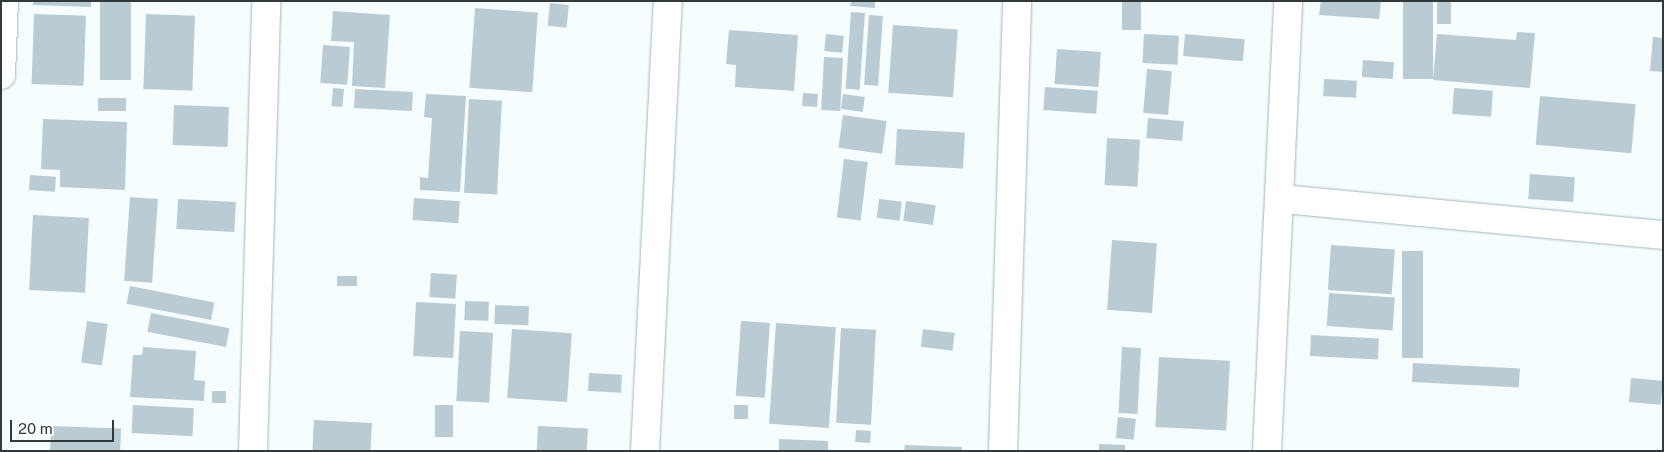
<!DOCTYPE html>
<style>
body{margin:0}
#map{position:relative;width:1664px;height:452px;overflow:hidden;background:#f5fdfe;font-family:"Public Sans",sans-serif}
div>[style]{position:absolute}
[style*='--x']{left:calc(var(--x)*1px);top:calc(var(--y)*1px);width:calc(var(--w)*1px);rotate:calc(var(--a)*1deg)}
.building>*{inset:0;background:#bbcbd4;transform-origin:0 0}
.roads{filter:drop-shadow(0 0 1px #a2b6b9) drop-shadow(0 0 1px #a2b6b9)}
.minor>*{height:28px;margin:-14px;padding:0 14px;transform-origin:14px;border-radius:14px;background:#fff}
span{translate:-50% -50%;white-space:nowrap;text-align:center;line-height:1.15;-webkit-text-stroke:5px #fff;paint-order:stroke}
.frame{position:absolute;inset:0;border:2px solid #31393a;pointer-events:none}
.scale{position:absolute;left:10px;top:420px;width:104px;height:22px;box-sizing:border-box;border:2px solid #31393a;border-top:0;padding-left:6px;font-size:15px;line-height:18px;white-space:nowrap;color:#31393a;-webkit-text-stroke:4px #fff;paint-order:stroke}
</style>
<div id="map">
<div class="building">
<i style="clip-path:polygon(33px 1px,91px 1px,91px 7px,33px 5px)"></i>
<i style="left:100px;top:1px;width:31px;height:79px"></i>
<i style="clip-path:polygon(851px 1px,875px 1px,875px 8px,850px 6px)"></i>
<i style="left:1122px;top:1px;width:19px;height:29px"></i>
<i style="clip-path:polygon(1321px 1px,1381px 1px,1379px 19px,1319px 15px)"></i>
<i style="left:1403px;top:1px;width:30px;height:78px"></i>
<i style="left:1437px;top:1px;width:14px;height:23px"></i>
<i style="left:550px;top:3px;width:19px;height:23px;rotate:6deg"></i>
<i style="left:475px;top:8px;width:63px;height:80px;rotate:4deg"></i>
<i style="clip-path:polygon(333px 11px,390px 15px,385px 88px,352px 86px,354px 42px,331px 41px)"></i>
<i style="left:851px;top:12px;width:14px;height:77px;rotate:4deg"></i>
<i style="left:34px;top:14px;width:52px;height:70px;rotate:2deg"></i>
<i style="left:146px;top:14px;width:49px;height:75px;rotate:2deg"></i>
<i style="left:869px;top:15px;width:14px;height:70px;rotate:4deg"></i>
<i style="left:893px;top:25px;width:65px;height:68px;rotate:4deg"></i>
<i style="clip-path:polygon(729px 30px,798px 35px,794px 91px,735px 87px,736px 65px,726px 64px)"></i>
<i style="clip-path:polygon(1517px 32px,1535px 33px,1530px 88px,1433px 80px,1437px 34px,1516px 40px)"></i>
<i style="left:826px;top:34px;width:18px;height:17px;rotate:6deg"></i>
<i style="left:1144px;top:34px;width:35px;height:29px;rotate:3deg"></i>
<i style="left:1185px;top:34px;width:60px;height:22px;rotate:5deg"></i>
<i style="clip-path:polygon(1653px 37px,1663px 38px,1663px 72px,1650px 71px)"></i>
<i style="left:323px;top:45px;width:27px;height:38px;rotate:4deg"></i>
<i style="left:1057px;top:49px;width:44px;height:35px;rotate:4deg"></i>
<i style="left:824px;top:57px;width:19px;height:53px;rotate:3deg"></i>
<i style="left:1363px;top:60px;width:31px;height:17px;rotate:4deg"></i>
<i style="left:1147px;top:69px;width:25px;height:44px;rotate:5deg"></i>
<i style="left:1324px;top:79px;width:33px;height:17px;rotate:3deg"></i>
<i style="left:1045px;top:87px;width:53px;height:23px;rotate:4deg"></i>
<i style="left:333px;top:88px;width:11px;height:18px;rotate:5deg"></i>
<i style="left:1454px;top:88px;width:39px;height:26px;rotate:4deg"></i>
<i style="left:355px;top:89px;width:58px;height:19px;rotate:3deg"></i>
<i style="left:803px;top:93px;width:15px;height:13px;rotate:4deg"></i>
<i style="clip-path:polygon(426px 94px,466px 96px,460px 192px,420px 190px,420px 177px,428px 178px,432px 118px,424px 117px)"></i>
<i style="left:843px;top:94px;width:22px;height:15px;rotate:8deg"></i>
<i style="left:1540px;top:96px;width:96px;height:49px;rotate:5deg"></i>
<i style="left:98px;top:98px;width:28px;height:13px"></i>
<i style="left:469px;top:99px;width:33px;height:94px;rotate:3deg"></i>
<i style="left:174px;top:105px;width:55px;height:40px;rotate:2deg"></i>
<i style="left:843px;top:115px;width:44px;height:33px;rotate:8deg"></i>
<i style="left:1148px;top:118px;width:36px;height:20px;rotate:5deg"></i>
<i style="clip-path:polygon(43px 119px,127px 122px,125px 190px,60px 187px,60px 170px,41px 169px)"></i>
<i style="left:897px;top:129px;width:68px;height:36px;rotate:3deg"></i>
<i style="left:1107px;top:138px;width:33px;height:47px;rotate:3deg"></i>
<i style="left:844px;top:159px;width:24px;height:59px;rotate:7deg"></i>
<i style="left:1530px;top:174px;width:45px;height:25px;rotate:4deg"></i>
<i style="left:30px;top:175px;width:26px;height:15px;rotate:4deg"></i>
<i style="left:130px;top:197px;width:28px;height:84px;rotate:4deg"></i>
<i style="left:414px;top:198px;width:46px;height:22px;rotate:4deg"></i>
<i style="left:178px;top:199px;width:58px;height:30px;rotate:3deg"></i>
<i style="left:879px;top:199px;width:23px;height:19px;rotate:7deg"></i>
<i style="left:906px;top:201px;width:30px;height:20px;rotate:8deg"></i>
<i style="left:33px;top:215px;width:56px;height:75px;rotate:3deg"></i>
<i style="left:1112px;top:240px;width:45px;height:70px;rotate:4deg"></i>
<i style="left:1331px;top:245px;width:64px;height:45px;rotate:4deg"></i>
<i style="left:1402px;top:251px;width:21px;height:107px"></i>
<i style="left:431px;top:273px;width:26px;height:24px;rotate:4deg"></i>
<i style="left:337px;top:276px;width:20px;height:10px"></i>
<i style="left:130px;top:286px;width:86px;height:18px;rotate:11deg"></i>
<i style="left:1329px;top:293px;width:66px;height:33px;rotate:4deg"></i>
<i style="left:465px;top:301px;width:24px;height:19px;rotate:2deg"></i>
<i style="left:416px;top:302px;width:40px;height:54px;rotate:3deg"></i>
<i style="left:495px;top:305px;width:34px;height:19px;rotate:2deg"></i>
<i style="left:151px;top:313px;width:80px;height:19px;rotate:11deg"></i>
<i style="left:87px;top:321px;width:21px;height:42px;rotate:8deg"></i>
<i style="left:741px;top:321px;width:29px;height:75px;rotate:4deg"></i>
<i style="left:776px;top:323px;width:60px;height:101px;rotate:4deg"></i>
<i style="left:841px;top:328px;width:35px;height:95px;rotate:3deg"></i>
<i style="left:512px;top:329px;width:60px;height:69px;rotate:4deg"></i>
<i style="left:923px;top:329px;width:32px;height:18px;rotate:7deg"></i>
<i style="left:460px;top:331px;width:33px;height:70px;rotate:3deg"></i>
<i style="left:1311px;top:335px;width:68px;height:21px;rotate:3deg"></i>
<i style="clip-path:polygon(143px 347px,196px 351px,194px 380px,205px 381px,204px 401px,130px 397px,133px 355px,142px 355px)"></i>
<i style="left:1122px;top:347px;width:19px;height:66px;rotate:3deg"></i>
<i style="left:1159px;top:357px;width:71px;height:70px;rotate:3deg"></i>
<i style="left:1413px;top:363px;width:107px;height:19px;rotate:3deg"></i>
<i style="left:589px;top:373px;width:33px;height:18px;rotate:3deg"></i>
<i style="left:1631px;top:378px;width:32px;height:24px;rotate:5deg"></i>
<i style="left:212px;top:391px;width:14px;height:12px"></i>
<i style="left:133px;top:405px;width:61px;height:28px;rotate:3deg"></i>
<i style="left:435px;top:405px;width:18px;height:32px"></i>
<i style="left:734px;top:405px;width:14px;height:14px"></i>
<i style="left:1118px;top:417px;width:18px;height:21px;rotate:6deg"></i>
<i style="left:314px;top:420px;width:58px;height:31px;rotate:3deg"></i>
<i style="left:51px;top:426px;width:70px;height:25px;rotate:2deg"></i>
<i style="left:538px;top:426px;width:50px;height:25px;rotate:3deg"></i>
<i style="left:856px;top:430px;width:15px;height:12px;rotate:4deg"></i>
<i style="clip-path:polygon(779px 439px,828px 441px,828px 451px,779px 451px)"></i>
<i style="clip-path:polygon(1099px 444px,1125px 445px,1125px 451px,1099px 451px)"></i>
<i style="clip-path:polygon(905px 445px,962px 447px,962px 451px,904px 451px)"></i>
</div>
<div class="roads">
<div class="minor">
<i style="--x:1;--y:75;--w:74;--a:-87.7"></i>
<i style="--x:1282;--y:199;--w:383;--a:5.4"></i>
<i style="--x:253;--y:451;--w:450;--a:-88.3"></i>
<i style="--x:645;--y:451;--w:451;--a:-87.1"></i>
<i style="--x:1003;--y:451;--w:450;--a:-88.2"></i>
<i style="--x:1267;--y:451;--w:450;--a:-87.3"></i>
</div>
</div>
<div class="frame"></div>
<div class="scale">20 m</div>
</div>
